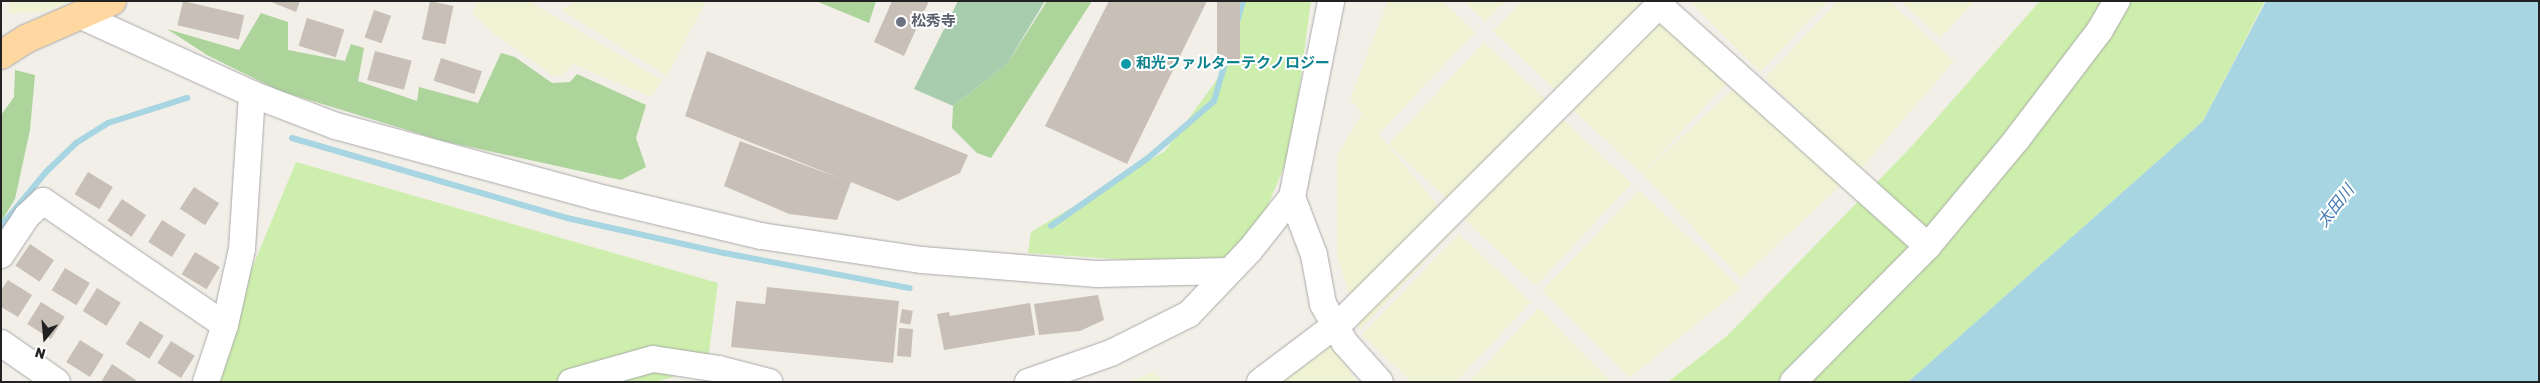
<!DOCTYPE html>
<meta charset="utf-8">
<style>
body{margin:0}
#map{position:relative;width:2540px;height:383px;overflow:hidden;background:#f2efe8;font-family:Rubik,"Noto Sans JP",sans-serif}
div>[style]{position:absolute}
[style*='--x']{left:calc(var(--x)*1px);top:calc(var(--y)*1px);width:calc(var(--w)*1px);rotate:calc(var(--a)*1deg)}
.farmland>*{inset:0;background:#eff2d3;transform-origin:0 0}
.grass>*{inset:0;background:#cdeeac}
.forest>*{inset:0;background:#acd49b}
.cemetery>*{inset:0;background:#a8cdae}
.water>*{inset:0;background:#a7d5e2}
.stream>*{height:6px;margin:-3px;padding:0 3px;transform-origin:3px;border-radius:3px;background:#a7d5e2}
.building>*{inset:0;background:#c8bfb7;transform-origin:0 0}
.roads{filter:drop-shadow(0 0 1px #a9a9a9) drop-shadow(0 0 1px #a9a9a9)}
.minor>*{height:26px;margin:-13px;padding:0 13px;transform-origin:13px;border-radius:13px;background:#fff}
.major>*{height:28px;margin:-14px;padding:0 14px;transform-origin:14px;border-radius:14px;background:#ffd7a1}
.dots>*{width:14px;height:14px;translate:-50% -50%;box-sizing:border-box;border:2px solid #fff;border-radius:50%}
span{translate:-50% -50%;white-space:nowrap;text-align:center;line-height:1.15;-webkit-text-stroke:4px #fff;paint-order:stroke}
.worship-label{font-size:15px;color:#5b616d;font-weight:700}
.left{translate:0 -50%;text-align:left}
.culture-label{font-size:15px;color:#0d838f;font-weight:700}
.water-label{font-size:16px;color:#447ab1;font-style:italic}
.frame{position:absolute;inset:0;border:2px solid #222;pointer-events:none}
.north{position:absolute;left:20px;top:313px;width:50px;height:50px;-webkit-text-stroke:4px #fff;paint-order:stroke;rotate:197deg;font-size:14px;font-weight:700;line-height:20px;text-align:center;color:#222}
.north::after{content:'';display:block;margin:auto;width:18px;height:22px;background:#222;clip-path:polygon(50% 0,100% 100%,50% 72%,0 100%)}
</style>
<div id="map">
<div class="farmland">
<i style="clip-path:polygon(10px 1px,72px 1px,43px 12px,9px 13px)"></i>
<i style="clip-path:polygon(478px 1px,529px 1px,662px 80px,651px 97px,573px 64px,562px 76px,553px 76px,492px 32px,472px 13px)"></i>
<i style="clip-path:polygon(577px 1px,706px 1px,667px 76px,561px 10px)"></i>
<i style="clip-path:polygon(1388px 1px,1442px 1px,1475px 32px,1379px 134px,1456px 228px,1360px 330px,1337px 255px,1337px 156px,1362px 113px,1350px 99px)"></i>
<i style="clip-path:polygon(1464px 1px,1505px 1px,1485px 22px)"></i>
<i style="clip-path:polygon(1522px 1px,1660px 1px,1566px 100px,1493px 31px)"></i>
<i style="clip-path:polygon(1690px 1px,1828px 1px,1760px 72px)"></i>
<i style="clip-path:polygon(1838px 1px,1889px 1px,1954px 61px,1860px 170px,1765px 78px)"></i>
<i style="clip-path:polygon(1901px 1px,1975px 1px,1940px 38px)"></i>
<i style="left:1665px;top:4px;width:99px;height:140px;rotate:43deg"></i>
<i style="left:1484px;top:42px;width:99px;height:140px;rotate:43deg"></i>
<i style="left:1745px;top:78px;width:144px;height:140px;rotate:47deg"></i>
<i style="left:1559px;top:116px;width:99px;height:140px;rotate:43deg"></i>
<i style="clip-path:polygon(1639px 190px,1741px 288px,1629px 378px,1542px 291px)"></i>
<i style="clip-path:polygon(1459px 234px,1531px 302px,1456px 382px,1412px 382px,1362px 335px)"></i>
<i style="clip-path:polygon(1539px 308px,1611px 382px,1469px 382px)"></i>
<i style="clip-path:polygon(1331px 342px,1357px 382px,1278px 382px)"></i>
<i style="clip-path:polygon(1154px 372px,1163px 382px,1128px 382px)"></i>
</div>
<div class="grass">
<i style="clip-path:polygon(1245px 1px,1311px 1px,1291px 150px,1266px 210px,1227px 262px,1206px 265px,1028px 253px,1031px 232px,1165px 151px,1224px 70px)"></i>
<i style="clip-path:polygon(2040px 1px,2265px 1px,2203px 121px,1908px 382px,1668px 382px,1727px 336px,1912px 146px)"></i>
<i style="clip-path:polygon(296px 162px,718px 283px,707px 367px,656px 382px,205px 382px)"></i>
</div>
<div class="forest">
<i style="clip-path:polygon(816px 1px,876px 1px,869px 23px)"></i>
<i style="clip-path:polygon(1047px 1px,1092px 1px,991px 158px,977px 153px,952px 128px,953px 106px,1007px 64px)"></i>
<i style="clip-path:polygon(261px 13px,288px 22px,288px 50px,345px 61px,351px 44px,364px 48px,358px 81px,417px 101px,419px 87px,478px 103px,501px 53px,515px 57px,552px 83px,570px 82px,577px 74px,646px 105px,636px 138px,646px 167px,621px 180px,443px 141px,280px 91px,207px 55px,167px 29px,239px 50px)"></i>
<i style="clip-path:polygon(15px 70px,35px 75px,30px 130px,15px 199px,1px 222px,1px 115px,14px 97px)"></i>
</div>
<div class="cemetery">
<i style="clip-path:polygon(958px 1px,1045px 1px,1007px 64px,953px 106px,914px 89px)"></i>
</div>
<div class="water">
<i style="clip-path:polygon(2266px 1px,2539px 1px,2539px 382px,1908px 382px,2203px 121px)"></i>
</div>
<div class="stream">
<i style="--x:292;--y:138;--w:286;--a:16.2"></i>
<i style="--x:567;--y:218;--w:161;--a:12.6"></i>
<i style="--x:724;--y:253;--w:189;--a:10.7"></i>
<i style="--x:1;--y:226;--w:70;--a:-50.2"></i>
<i style="--x:46;--y:172;--w:42;--a:-44"></i>
<i style="--x:76;--y:143;--w:38;--a:-32"></i>
<i style="--x:108;--y:123;--w:83;--a:-17.6"></i>
<i style="--x:1051;--y:226;--w:118;--a:-35"></i>
<i style="--x:1148;--y:158;--w:87;--a:-40.8"></i>
<i style="--x:1214;--y:101;--w:104;--a:-73.8"></i>
</div>
<div class="building">
<i style="left:183px;top:1px;width:63px;height:25px;rotate:13deg"></i>
<i style="clip-path:polygon(269px 1px,300px 1px,296px 12px)"></i>
<i style="left:430px;top:1px;width:24px;height:39px;rotate:12deg"></i>
<i style="clip-path:polygon(892px 1px,929px 1px,904px 56px,874px 42px)"></i>
<i style="clip-path:polygon(1109px 1px,1207px 1px,1127px 164px,1045px 126px)"></i>
<i style="left:1217px;top:1px;width:23px;height:62px"></i>
<i style="left:374px;top:10px;width:18px;height:29px;rotate:19deg"></i>
<i style="left:307px;top:18px;width:39px;height:29px;rotate:17deg"></i>
<i style="left:375px;top:51px;width:38px;height:30px;rotate:15deg"></i>
<i style="clip-path:polygon(707px 51px,968px 155px,960px 173px,898px 201px,851px 182px,837px 220px,789px 214px,724px 186px,740px 141px,842px 179px,685px 116px)"></i>
<i style="left:441px;top:58px;width:43px;height:24px;rotate:18deg"></i>
<i style="left:88px;top:172px;width:29px;height:26px;rotate:31deg"></i>
<i style="left:194px;top:187px;width:30px;height:26px;rotate:33deg"></i>
<i style="left:122px;top:199px;width:29px;height:26px;rotate:34deg"></i>
<i style="left:162px;top:220px;width:28px;height:26px;rotate:32deg"></i>
<i style="left:30px;top:244px;width:29px;height:26px;rotate:34deg"></i>
<i style="left:195px;top:252px;width:29px;height:26px;rotate:31deg"></i>
<i style="left:65px;top:268px;width:29px;height:26px;rotate:31deg"></i>
<i style="clip-path:polygon(8px 280px,32px 295px,18px 317px,1px 307px,1px 290px)"></i>
<i style="clip-path:polygon(767px 287px,899px 301px,893px 363px,731px 347px,736px 301px,765px 304px)"></i>
<i style="left:97px;top:288px;width:28px;height:27px;rotate:32deg"></i>
<i style="clip-path:polygon(1098px 295px,1104px 320px,1080px 331px,1039px 335px,1034px 304px)"></i>
<i style="left:41px;top:302px;width:28px;height:26px;rotate:32deg"></i>
<i style="clip-path:polygon(1030px 303px,1035px 335px,944px 350px,937px 314px,949px 312px,950px 316px)"></i>
<i style="left:902px;top:309px;width:11px;height:14px;rotate:10deg"></i>
<i style="left:140px;top:321px;width:28px;height:27px;rotate:32deg"></i>
<i style="left:899px;top:328px;width:14px;height:28px;rotate:4deg"></i>
<i style="left:80px;top:340px;width:28px;height:26px;rotate:32deg"></i>
<i style="left:171px;top:341px;width:28px;height:26px;rotate:32deg"></i>
<i style="clip-path:polygon(112px 364px,136px 380px,135px 382px,101px 382px)"></i>
</div>
<div class="roads">
<div class="minor">
<i style="--x:1659;--y:5;--w:361;--a:41.9"></i>
<i style="--x:79;--y:15;--w:190;--a:24.5"></i>
<i style="--x:252;--y:94;--w:90;--a:20.9"></i>
<i style="--x:336;--y:126;--w:266;--a:15.2"></i>
<i style="--x:593;--y:196;--w:173;--a:13.4"></i>
<i style="--x:761;--y:236;--w:163;--a:8.5"></i>
<i style="--x:922;--y:260;--w:176;--a:4.6"></i>
<i style="--x:1097;--y:274;--w:131;--a:-1.3"></i>
<i style="--x:1292;--y:197;--w:62;--a:69.2"></i>
<i style="--x:1314;--y:255;--w:50;--a:79.6"></i>
<i style="--x:1323;--y:304;--w:45;--a:60.6"></i>
<i style="--x:1345;--y:343;--w:52;--a:48.1"></i>
<i style="--x:1;--y:255;--w:47;--a:-56.3"></i>
<i style="--x:27;--y:216;--w:22;--a:-43"></i>
<i style="--x:43;--y:201;--w:220;--a:34.3"></i>
<i style="--x:1;--y:343;--w:68;--a:34.9"></i>
<i style="--x:206;--y:382;--w:60;--a:-71.6"></i>
<i style="--x:225;--y:325;--w:78;--a:-77.4"></i>
<i style="--x:242;--y:249;--w:155;--a:-86.3"></i>
<i style="--x:571;--y:382;--w:85;--a:-15.7"></i>
<i style="--x:653;--y:359;--w:67;--a:8.6"></i>
<i style="--x:719;--y:369;--w:52;--a:14.6"></i>
<i style="--x:1028;--y:382;--w:88;--a:-19.3"></i>
<i style="--x:1111;--y:353;--w:87;--a:-26.6"></i>
<i style="--x:1189;--y:314;--w:88;--a:-46.4"></i>
<i style="--x:1250;--y:250;--w:68;--a:-51.6"></i>
<i style="--x:1292;--y:197;--w:200;--a:-78.7"></i>
<i style="--x:1260;--y:382;--w:106;--a:-37"></i>
<i style="--x:1345;--y:318;--w:449;--a:-44.9"></i>
<i style="--x:1793;--y:382;--w:192;--a:-45.2"></i>
<i style="--x:1928;--y:246;--w:139;--a:-50.2"></i>
<i style="--x:2017;--y:139;--w:137;--a:-52.7"></i>
<i style="--x:2100;--y:30;--w:34;--a:-60"></i>
</div>
<div class="major">
<i style="--x:1;--y:55;--w:30;--a:-33"></i>
<i style="--x:26;--y:39;--w:94;--a:-23.8"></i>
</div>
</div>
<div class="dots">
<i style="left:901px;top:22px;background:#6b7280"></i>
<i style="left:1126px;top:64px;background:#0f9aa8"></i>
</div>
<div class="worship-label">
<span class="left" style="left:911px;top:22px">松秀寺</span>
</div>
<div class="culture-label">
<span class="left" style="left:1136px;top:64px">和光ファルターテクノロジー</span>
</div>
<div class="water-label">
<span style="left:2336px;top:206px;rotate:-52deg">太田川</span>
</div>
<div class="frame"></div>
<div class="north">N</div>
</div>
